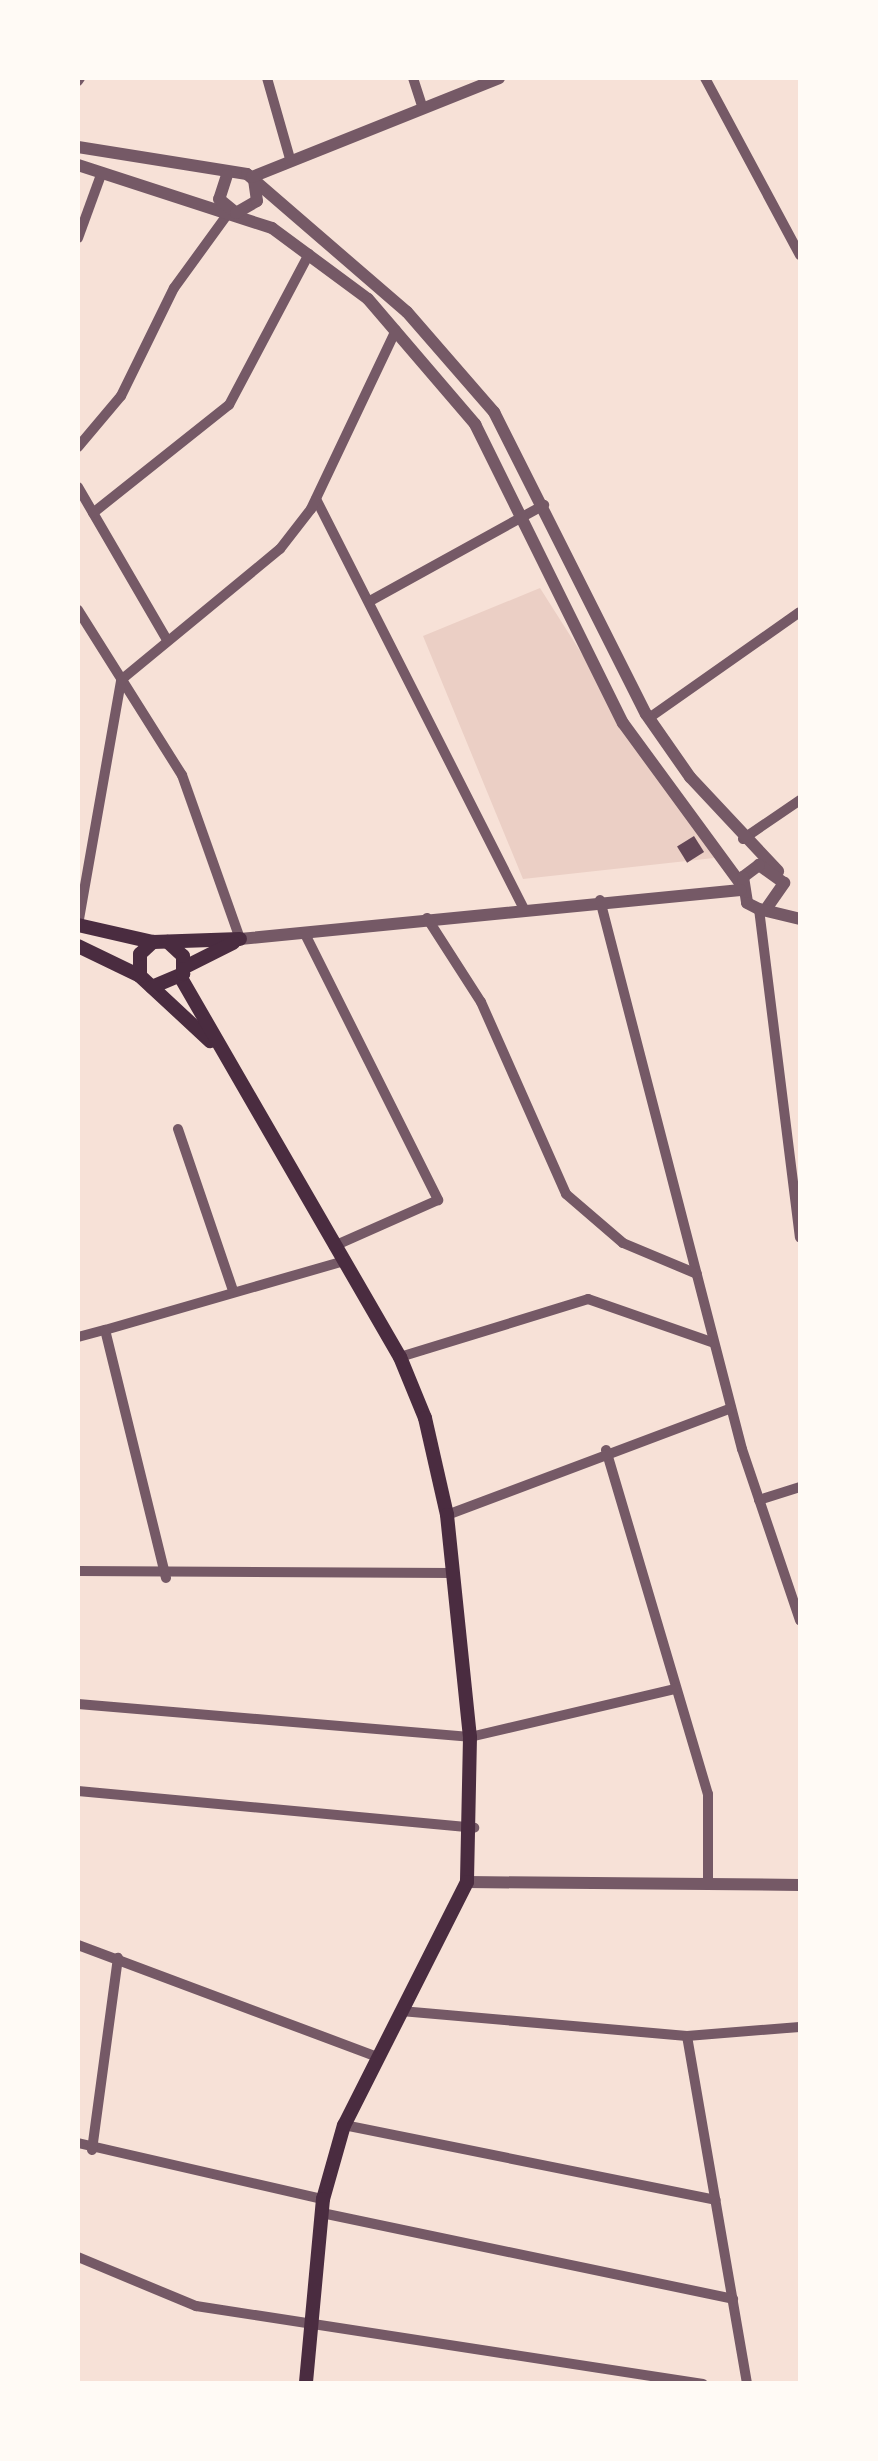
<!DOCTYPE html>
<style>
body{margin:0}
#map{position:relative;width:878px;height:2461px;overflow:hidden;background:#f7e1d7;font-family:Rubik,sans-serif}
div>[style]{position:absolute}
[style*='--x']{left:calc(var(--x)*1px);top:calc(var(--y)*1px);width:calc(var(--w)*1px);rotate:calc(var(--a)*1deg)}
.green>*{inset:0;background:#ebcfc5}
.building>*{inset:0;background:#644757;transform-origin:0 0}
.minor>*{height:10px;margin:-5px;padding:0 5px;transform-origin:5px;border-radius:5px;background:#755966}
.tertiary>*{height:12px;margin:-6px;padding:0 6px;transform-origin:6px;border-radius:6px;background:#755966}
.secondary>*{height:14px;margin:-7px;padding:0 7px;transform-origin:7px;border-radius:7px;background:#4a2c40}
span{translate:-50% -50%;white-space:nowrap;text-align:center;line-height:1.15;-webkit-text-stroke:9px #fffaf5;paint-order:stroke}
.frame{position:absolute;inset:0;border:80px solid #fffaf5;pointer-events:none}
</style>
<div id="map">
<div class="green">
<i style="clip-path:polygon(540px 588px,613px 703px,714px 858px,523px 879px,423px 636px)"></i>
</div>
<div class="building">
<i style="left:694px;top:836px;width:19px;height:20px;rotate:58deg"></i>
</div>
<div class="minor">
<i style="--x:267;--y:78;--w:87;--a:74.1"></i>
<i style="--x:413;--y:78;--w:32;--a:72"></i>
<i style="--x:705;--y:78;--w:201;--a:61.8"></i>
<i style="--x:78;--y:81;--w:4;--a:-56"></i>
<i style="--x:78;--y:238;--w:70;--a:-70"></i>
<i style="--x:78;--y:447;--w:67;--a:-49.9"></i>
<i style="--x:121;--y:396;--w:120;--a:-63.9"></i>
<i style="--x:174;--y:288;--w:95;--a:-54"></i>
<i style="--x:78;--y:487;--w:177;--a:59.8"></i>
<i style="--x:316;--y:499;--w:458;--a:63.1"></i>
<i style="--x:93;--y:513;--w:174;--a:-38.5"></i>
<i style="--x:229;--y:405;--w:171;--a:-62.1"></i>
<i style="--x:370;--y:601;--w:199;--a:-28.9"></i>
<i style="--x:78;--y:610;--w:195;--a:57.8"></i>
<i style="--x:182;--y:775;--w:174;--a:70.5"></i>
<i style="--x:649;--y:718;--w:184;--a:-35.1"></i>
<i style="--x:743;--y:839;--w:69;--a:-34.4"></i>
<i style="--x:600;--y:900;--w:567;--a:75.5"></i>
<i style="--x:742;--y:1449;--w:181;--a:71.3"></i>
<i style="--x:759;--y:909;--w:331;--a:82.9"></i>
<i style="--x:427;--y:918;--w:100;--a:57.3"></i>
<i style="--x:481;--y:1002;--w:210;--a:66.1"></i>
<i style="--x:566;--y:1194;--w:75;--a:40.7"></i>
<i style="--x:623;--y:1243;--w:80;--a:22.7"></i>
<i style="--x:78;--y:925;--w:249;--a:-80"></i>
<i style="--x:121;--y:680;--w:206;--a:-39.5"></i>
<i style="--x:280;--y:549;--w:51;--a:-52.2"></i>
<i style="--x:311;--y:509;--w:198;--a:-64.6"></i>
<i style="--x:304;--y:932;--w:300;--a:63.4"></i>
<i style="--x:438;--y:1200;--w:114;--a:156.1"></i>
<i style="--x:178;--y:1129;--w:171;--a:71.2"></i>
<i style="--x:78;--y:1337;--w:28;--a:-15"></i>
<i style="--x:400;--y:1357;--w:197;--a:-17.1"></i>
<i style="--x:588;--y:1299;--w:133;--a:19.2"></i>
<i style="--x:606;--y:1450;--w:359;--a:73.5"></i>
<i style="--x:708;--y:1794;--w:91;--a:90"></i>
<i style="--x:759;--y:1500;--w:43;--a:-17.6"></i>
<i style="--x:447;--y:1515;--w:303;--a:-20.6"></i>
<i style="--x:78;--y:1571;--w:375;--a:0.3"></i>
<i style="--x:166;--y:1578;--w:255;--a:-103.8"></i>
<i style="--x:105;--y:1330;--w:249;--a:-16.1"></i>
<i style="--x:78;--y:1704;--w:393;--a:4.8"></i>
<i style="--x:470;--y:1737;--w:211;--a:-13.2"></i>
<i style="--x:78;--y:1791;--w:398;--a:5.3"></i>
<i style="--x:78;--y:1945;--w:320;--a:20.5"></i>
<i style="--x:401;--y:2011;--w:287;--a:5"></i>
<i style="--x:687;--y:2036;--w:113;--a:-4.6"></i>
<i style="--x:687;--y:2036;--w:353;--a:80.2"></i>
<i style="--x:344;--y:2125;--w:379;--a:11.4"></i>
<i style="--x:78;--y:2143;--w:251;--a:12.9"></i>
<i style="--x:92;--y:2150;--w:194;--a:-82.3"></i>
<i style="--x:322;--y:2213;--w:420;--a:11.8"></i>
<i style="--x:78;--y:2257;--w:128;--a:22.6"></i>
<i style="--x:196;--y:2306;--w:513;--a:8.75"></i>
</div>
<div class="tertiary">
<i style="--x:78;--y:147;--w:171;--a:9.1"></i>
<i style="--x:247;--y:174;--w:211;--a:40.8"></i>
<i style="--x:407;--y:312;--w:133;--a:49"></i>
<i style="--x:494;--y:412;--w:338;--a:63.3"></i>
<i style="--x:646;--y:714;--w:77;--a:55.1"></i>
<i style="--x:690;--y:777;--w:129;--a:46.9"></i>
<i style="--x:78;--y:165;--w:204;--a:18"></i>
<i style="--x:272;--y:228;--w:119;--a:36.5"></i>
<i style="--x:368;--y:299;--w:165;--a:49.4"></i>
<i style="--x:475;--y:424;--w:334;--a:63.7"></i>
<i style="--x:623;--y:723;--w:200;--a:53.8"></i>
<i style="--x:227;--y:175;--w:25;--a:108"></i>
<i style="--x:219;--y:199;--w:22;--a:39"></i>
<i style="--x:236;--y:213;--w:24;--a:-30"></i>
<i style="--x:257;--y:201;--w:22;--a:-98"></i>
<i style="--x:252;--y:177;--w:266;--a:-21.8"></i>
<i style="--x:766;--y:909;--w:32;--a:-55"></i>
<i style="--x:784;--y:883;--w:31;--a:-144"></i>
<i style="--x:759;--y:865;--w:20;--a:143"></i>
<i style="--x:743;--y:877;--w:26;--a:81"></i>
<i style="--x:747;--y:903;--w:13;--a:27"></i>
<i style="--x:759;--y:909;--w:42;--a:13.7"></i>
<i style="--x:240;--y:939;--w:503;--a:-5.59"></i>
<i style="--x:467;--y:1882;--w:333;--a:0.5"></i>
</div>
<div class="secondary">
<i style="--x:78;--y:925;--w:77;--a:12.8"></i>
<i style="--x:153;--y:942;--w:87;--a:-2"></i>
<i style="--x:78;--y:946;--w:69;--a:25.8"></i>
<i style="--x:140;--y:976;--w:96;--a:42.9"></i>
<i style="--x:185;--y:967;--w:54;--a:-26.6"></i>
<i style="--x:140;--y:976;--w:22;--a:-90"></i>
<i style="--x:140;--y:954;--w:18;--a:-43"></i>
<i style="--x:181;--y:978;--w:438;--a:60"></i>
<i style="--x:400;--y:1357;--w:66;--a:67.7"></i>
<i style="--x:425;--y:1418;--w:99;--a:77.2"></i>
<i style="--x:447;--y:1515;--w:223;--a:84.1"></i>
<i style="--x:470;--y:1737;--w:145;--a:91.2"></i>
<i style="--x:467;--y:1882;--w:272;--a:116.8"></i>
<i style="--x:344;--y:2125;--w:77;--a:105.8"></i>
<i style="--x:323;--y:2199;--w:186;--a:95.3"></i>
<i style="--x:152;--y:987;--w:34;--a:-23"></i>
<i style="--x:183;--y:974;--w:18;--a:-90"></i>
<i style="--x:183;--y:956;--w:21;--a:-137"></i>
</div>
<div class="frame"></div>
</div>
